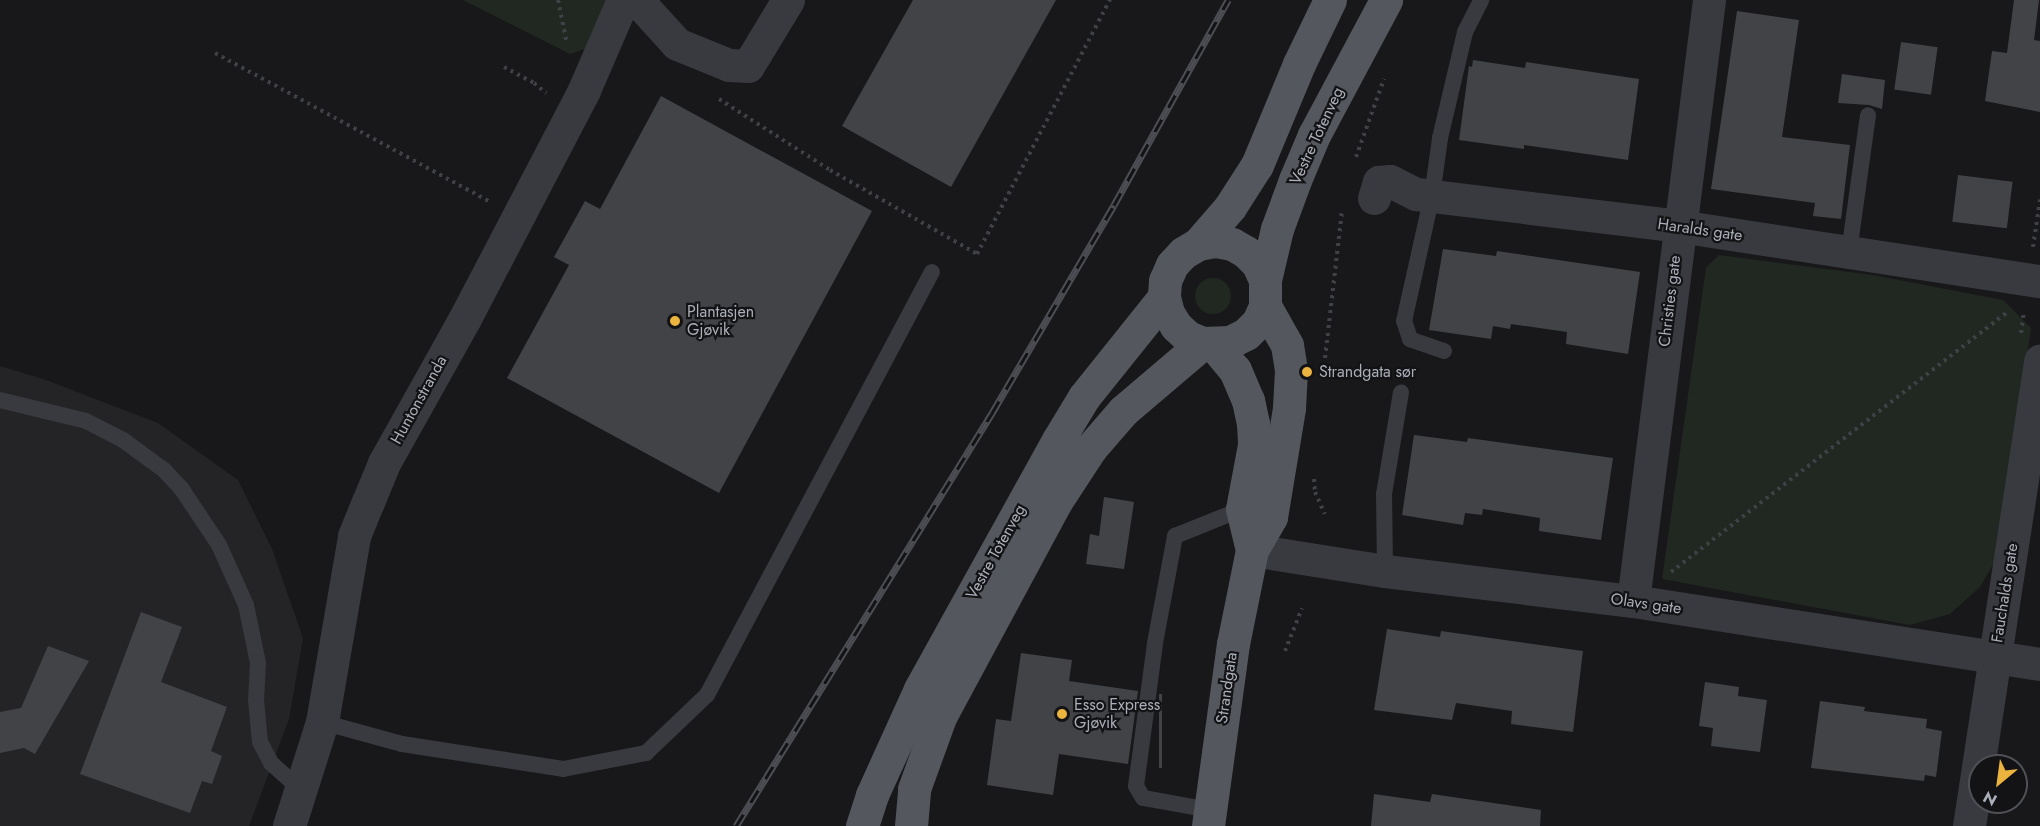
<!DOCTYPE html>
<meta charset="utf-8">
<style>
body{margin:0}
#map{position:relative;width:2040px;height:826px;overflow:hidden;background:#18181a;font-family:Jost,sans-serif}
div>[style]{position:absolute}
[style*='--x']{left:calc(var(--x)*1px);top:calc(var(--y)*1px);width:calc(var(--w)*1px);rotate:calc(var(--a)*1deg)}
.built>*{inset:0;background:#242427}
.green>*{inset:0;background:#202821}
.round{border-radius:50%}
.building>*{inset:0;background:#424347;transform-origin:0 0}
.path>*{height:4px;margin-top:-2px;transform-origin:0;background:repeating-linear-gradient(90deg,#3f4146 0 3px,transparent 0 7.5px)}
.lane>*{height:16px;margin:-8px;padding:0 8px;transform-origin:8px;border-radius:8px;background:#393a3f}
.street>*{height:33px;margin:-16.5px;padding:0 16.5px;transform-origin:16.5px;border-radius:16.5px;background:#393a3f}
.primary>*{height:33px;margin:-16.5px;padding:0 16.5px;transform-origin:16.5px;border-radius:16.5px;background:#55575e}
.rail>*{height:7px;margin-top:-3.5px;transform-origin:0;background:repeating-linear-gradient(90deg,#131315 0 14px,#4c4e54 0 28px);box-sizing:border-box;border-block:2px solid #4c4e54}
.dots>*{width:16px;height:16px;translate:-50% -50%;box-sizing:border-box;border:3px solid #131315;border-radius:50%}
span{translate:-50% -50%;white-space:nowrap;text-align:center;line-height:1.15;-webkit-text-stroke:4.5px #131315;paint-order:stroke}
.street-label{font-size:16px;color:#abafb9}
.poi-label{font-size:16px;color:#abafb9}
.left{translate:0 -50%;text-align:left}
.north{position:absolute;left:1968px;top:754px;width:60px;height:60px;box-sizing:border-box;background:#131315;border:2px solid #505157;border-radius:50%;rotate:209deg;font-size:16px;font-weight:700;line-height:24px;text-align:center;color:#abafb9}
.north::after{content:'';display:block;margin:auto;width:21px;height:27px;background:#ebb43f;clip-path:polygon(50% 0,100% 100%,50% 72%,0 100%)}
</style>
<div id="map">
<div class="built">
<i style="clip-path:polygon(0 366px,46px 380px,158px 423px,238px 480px,272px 549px,303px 638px,289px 719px,249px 826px,0 826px)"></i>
</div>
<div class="green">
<i style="clip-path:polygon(463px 0,624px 0,585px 49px,570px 54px)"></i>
<i style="clip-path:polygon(1719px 255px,1873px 275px,2003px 300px,2031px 328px,1998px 556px,1980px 587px,1950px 614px,1910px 625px,1662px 579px,1706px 268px)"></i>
<i class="round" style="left:1195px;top:278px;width:36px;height:36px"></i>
</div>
<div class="building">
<i style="clip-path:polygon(913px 0,1056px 0,951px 187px,842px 126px)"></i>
<i style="clip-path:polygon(2014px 0,2039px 0,2034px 40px,2040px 41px,2040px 112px,1985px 101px,1992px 51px,2007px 53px)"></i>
<i style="clip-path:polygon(1737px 11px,1799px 20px,1782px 137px,1850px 145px,1841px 219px,1813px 216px,1815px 203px,1711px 189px)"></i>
<i style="left:1901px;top:42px;width:37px;height:48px;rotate:8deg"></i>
<i style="clip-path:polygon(1473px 60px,1525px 68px,1526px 62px,1639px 79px,1628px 160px,1524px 145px,1524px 149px,1459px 140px,1469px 66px,1472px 67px)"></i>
<i style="clip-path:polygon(1842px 74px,1885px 80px,1882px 109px,1869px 105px,1838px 103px)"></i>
<i style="clip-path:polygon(661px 96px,872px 211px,719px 493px,507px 378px,569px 265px,554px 257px,585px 201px,600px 209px)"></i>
<i style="left:1958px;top:175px;width:55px;height:47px;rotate:7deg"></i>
<i style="clip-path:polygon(1443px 249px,1496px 256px,1497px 251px,1640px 272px,1628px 354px,1566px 344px,1567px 332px,1511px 324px,1510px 329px,1493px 326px,1491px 339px,1429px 330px)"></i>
<i style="clip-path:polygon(1414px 435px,1467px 442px,1468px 438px,1613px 458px,1601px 540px,1539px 531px,1540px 518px,1483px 509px,1482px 515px,1465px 513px,1463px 525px,1402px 515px)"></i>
<i style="clip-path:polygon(1104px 497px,1134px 502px,1124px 569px,1086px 564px,1090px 534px,1099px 536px)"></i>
<i style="clip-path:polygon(141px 612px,182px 627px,161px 682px,227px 707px,211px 751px,222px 756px,212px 784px,202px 781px,190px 813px,80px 774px)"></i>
<i style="clip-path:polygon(1387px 629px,1440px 637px,1441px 631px,1583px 651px,1573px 732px,1511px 724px,1512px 711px,1456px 703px,1452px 720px,1374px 710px)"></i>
<i style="clip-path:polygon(48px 646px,89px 661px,35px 754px,24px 748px,0 753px,0 712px,21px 708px)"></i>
<i style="clip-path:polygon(1021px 653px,1072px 660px,1069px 681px,1138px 691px,1128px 764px,1059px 754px,1053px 795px,987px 785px,996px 719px,1011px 721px)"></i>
<i style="clip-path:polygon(1705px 682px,1739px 687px,1738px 696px,1767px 700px,1760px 752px,1711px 746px,1713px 728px,1699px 726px)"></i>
<i style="left:1159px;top:694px;width:3px;height:74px"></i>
<i style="clip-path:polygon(1820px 701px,1865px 707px,1864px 711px,1927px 719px,1926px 728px,1942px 731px,1936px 777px,1925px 775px,1924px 781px,1811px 768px)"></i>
<i style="clip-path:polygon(1374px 794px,1430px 802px,1432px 794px,1541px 810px,1540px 826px,1371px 826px)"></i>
</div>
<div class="path">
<i style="--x:558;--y:0;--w:45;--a:78.4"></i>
<i style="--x:215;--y:53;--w:311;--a:28.4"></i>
<i style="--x:504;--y:67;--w:34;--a:28"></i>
<i style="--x:534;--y:83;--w:16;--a:40"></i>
<i style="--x:719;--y:99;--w:132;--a:32.6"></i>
<i style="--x:830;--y:170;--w:169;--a:29.7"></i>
<i style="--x:977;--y:254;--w:287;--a:-62.4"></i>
<i style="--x:1356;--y:157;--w:83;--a:-70.3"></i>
<i style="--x:2033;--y:247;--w:48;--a:-81.5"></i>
<i style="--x:2021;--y:333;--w:22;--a:-82"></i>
<i style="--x:1325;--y:358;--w:149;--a:-83.4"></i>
<i style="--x:1314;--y:479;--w:13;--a:86"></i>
<i style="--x:1315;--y:492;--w:24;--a:66"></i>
<i style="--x:1671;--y:572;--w:427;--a:-37.7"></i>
<i style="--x:1285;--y:651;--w:46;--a:-68.4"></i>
</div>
<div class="lane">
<i style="--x:1849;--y:252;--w:138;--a:-82.1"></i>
<i style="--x:1444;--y:351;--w:36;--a:-161"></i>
<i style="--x:1410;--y:339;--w:19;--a:-108"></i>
<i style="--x:1404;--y:321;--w:128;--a:-77.4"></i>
<i style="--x:1432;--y:196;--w:59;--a:-82.1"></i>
<i style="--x:1440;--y:138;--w:109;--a:-76.7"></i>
<i style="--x:1465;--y:32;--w:36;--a:-63"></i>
<i style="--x:0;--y:400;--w:89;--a:13.7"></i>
<i style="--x:86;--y:421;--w:42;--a:27.2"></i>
<i style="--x:123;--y:440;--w:51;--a:36.2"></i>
<i style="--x:164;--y:470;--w:25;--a:47"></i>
<i style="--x:181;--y:488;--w:69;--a:56.3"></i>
<i style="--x:219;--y:545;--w:66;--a:65.8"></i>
<i style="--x:246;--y:605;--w:59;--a:78.3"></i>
<i style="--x:258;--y:663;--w:37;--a:93"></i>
<i style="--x:256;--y:700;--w:42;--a:84.6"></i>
<i style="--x:260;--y:742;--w:24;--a:62"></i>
<i style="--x:271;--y:763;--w:40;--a:42"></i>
<i style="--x:1385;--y:571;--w:77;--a:-90.7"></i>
<i style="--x:1384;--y:494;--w:103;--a:-80.5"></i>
<i style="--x:322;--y:722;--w:83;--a:15.4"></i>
<i style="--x:402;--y:744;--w:163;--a:8.8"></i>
<i style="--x:563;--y:769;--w:85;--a:-10.9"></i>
<i style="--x:646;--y:753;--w:84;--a:-43.6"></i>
<i style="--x:707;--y:695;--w:479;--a:-62"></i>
<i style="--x:1210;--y:810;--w:68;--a:-169.8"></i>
<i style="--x:1143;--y:798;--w:14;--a:-120"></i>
<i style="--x:1136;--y:786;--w:144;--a:-82.4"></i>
<i style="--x:1155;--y:643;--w:109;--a:-79.4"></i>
<i style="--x:1175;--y:536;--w:72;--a:-21.9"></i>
</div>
<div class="street">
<i style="--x:637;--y:0;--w:59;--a:47.7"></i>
<i style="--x:677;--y:44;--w:56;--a:22"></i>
<i style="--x:729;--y:65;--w:19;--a:3"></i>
<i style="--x:748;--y:66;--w:77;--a:-58.8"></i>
<i style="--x:1374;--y:198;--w:17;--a:-73"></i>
<i style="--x:1379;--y:182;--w:11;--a:-5"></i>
<i style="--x:1390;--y:181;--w:29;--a:27"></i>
<i style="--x:1416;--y:194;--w:265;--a:6.9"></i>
<i style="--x:1679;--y:226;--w:365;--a:8.7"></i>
<i style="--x:1252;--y:550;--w:135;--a:9"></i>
<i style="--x:1385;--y:571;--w:250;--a:6.9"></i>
<i style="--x:1633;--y:601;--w:412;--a:8.8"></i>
<i style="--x:1633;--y:601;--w:606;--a:-82.79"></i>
<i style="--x:289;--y:826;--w:109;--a:-72.4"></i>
<i style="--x:322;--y:722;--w:189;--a:-80.2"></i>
<i style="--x:354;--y:536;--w:37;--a:-68"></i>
<i style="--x:368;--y:502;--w:42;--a:-67.7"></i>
<i style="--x:384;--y:463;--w:164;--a:-60.8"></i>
<i style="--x:464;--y:320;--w:259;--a:-62.4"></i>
<i style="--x:584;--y:90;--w:98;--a:-66.6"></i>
<i style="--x:1969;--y:826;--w:471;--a:-81.3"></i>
</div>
<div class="primary">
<i style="--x:1198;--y:244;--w:49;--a:-49.1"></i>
<i style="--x:1230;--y:207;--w:50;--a:-57.3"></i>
<i style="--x:1257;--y:165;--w:109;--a:-67.4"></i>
<i style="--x:1299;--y:64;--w:71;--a:-64.2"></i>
<i style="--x:1265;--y:280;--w:17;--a:-114"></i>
<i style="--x:1258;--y:264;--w:17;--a:-135"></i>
<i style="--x:1246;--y:252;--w:16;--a:-150"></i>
<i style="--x:1232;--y:244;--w:17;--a:-170"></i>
<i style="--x:1215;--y:241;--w:17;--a:170"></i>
<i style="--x:1198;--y:244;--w:17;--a:149"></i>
<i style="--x:1183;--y:253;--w:16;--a:133"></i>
<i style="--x:1172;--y:265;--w:17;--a:114"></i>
<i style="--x:1165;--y:281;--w:16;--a:94"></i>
<i style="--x:1164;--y:297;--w:16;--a:76"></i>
<i style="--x:1168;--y:313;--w:15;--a:58"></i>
<i style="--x:1176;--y:326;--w:16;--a:43"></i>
<i style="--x:1188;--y:337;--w:16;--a:22"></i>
<i style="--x:1203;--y:343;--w:27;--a:-2"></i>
<i style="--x:1230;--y:342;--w:18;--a:-27"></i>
<i style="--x:1246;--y:334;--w:17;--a:-45"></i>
<i style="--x:1258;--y:322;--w:17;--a:-66"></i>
<i style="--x:1265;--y:306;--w:26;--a:-90"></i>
<i style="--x:1265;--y:280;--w:52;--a:-76.8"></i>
<i style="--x:1277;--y:229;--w:52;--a:-69.8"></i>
<i style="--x:1295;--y:180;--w:49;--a:-67.1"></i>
<i style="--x:1314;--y:135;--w:153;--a:-61.9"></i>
<i style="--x:1213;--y:344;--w:34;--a:50"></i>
<i style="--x:1235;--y:370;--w:33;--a:67"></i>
<i style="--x:1248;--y:400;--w:24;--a:78"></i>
<i style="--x:1253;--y:423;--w:22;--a:87"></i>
<i style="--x:1254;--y:445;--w:65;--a:100.6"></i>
<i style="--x:1242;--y:509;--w:42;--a:76.3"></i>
<i style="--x:862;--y:826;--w:33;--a:-72"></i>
<i style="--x:872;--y:795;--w:116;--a:-65.6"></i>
<i style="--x:920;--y:689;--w:285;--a:-61"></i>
<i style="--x:1058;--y:440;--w:50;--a:-58.8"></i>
<i style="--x:1084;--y:397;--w:128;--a:-51.3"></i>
<i style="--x:911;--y:826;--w:37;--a:-85"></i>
<i style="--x:914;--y:789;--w:77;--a:-70.1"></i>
<i style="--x:940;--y:717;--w:243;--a:-61.7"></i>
<i style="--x:1055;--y:503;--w:66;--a:-56.8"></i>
<i style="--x:1091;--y:448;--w:49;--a:-49.1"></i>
<i style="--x:1123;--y:411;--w:105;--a:-40.4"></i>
<i style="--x:1208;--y:826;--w:184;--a:-82.2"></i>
<i style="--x:1233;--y:644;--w:96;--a:-78.6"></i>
<i style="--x:1252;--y:550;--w:38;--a:-60"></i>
<i style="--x:1271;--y:517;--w:110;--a:-80.6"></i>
<i style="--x:1289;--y:408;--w:38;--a:-87"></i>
<i style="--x:1291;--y:370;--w:25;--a:-99"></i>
<i style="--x:1287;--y:345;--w:45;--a:-119.4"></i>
</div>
<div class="rail">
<i style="--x:736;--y:826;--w:486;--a:-58.2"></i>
<i style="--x:992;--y:413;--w:241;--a:-59.6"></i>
<i style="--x:1114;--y:205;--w:235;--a:-60.9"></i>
</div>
<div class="dots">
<i style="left:675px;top:321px;background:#ebb43f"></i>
<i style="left:1307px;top:372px;background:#ebb43f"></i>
<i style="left:1062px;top:714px;background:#ebb43f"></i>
</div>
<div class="street-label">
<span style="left:1317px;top:136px;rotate:-65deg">Vestre Totenveg</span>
<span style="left:1700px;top:230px;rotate:8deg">Haralds gate</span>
<span style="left:1670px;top:301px;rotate:-83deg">Christies gate</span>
<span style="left:419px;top:400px;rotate:-61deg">Huntonstranda</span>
<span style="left:996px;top:552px;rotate:-61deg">Vestre Totenveg</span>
<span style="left:2005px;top:593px;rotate:-81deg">Fauchalds gate</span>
<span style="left:1646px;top:604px;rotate:8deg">Olavs gate</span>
<span style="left:1227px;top:688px;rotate:-82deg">Strandgata</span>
</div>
<div class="poi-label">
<span class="left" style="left:687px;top:321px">Plantasjen<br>Gjøvik</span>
<span class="left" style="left:1319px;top:372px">Strandgata sør</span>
<span class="left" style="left:1074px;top:714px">Esso Express<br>Gjøvik</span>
</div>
<div class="north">N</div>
</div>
